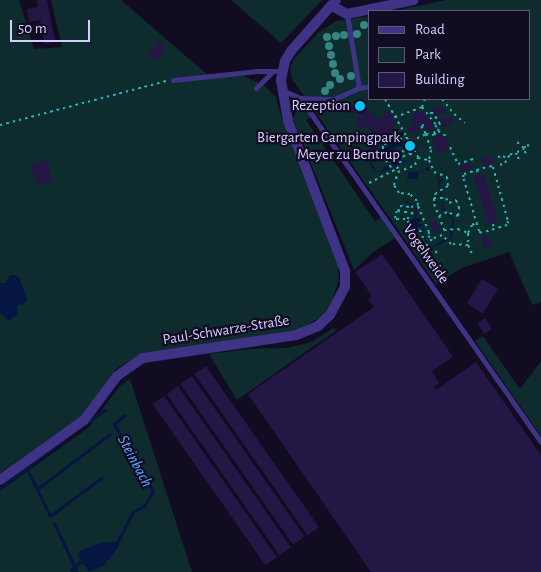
<!DOCTYPE html>
<meta charset="utf-8">
<style>
body{margin:0}
#map{position:relative;width:541px;height:572px;overflow:hidden;background:#120c22;font-family:"Alegreya Sans",sans-serif}
div>[style]{position:absolute}
[style*='--x']{left:calc(var(--x)*1px);top:calc(var(--y)*1px);width:calc(var(--w)*1px);rotate:calc(var(--a)*1deg)}
.green>*{inset:0;background:#0e2b2d}
.water>*{inset:0;background:#061642}
.stream>*{height:3px;margin:-1.5px;padding:0 1.5px;transform-origin:1.5px;border-radius:1.5px;background:#061642}
.building>*{inset:0;background:#241645;transform-origin:0 0}
.path>*{height:2px;margin-top:-1px;transform-origin:0;background:repeating-linear-gradient(90deg,#25b6bb 0 2.5px,transparent 0 6.5px)}
.lane>*{height:5px;margin:-2.5px;padding:0 2.5px;transform-origin:2.5px;border-radius:2.5px;background:#3e3385}
.street>*{height:10px;margin:-5px;padding:0 5px;transform-origin:5px;border-radius:5px;background:#3e3385}
.trees>*{width:8px;height:8px;margin:-4px;border-radius:50%;background:#358582}
.dots>*{width:14px;height:14px;translate:-50% -50%;box-sizing:border-box;border:2px solid #120c22;border-radius:50%}
span{translate:-50% -50%;white-space:nowrap;text-align:center;line-height:1.15;-webkit-text-stroke:4.5px #120c22;paint-order:stroke}
.poi-label{font-size:15px;color:#d8cdff}
.right{translate:-100% -50%;text-align:right}
.street-label{font-size:15px;color:#d8cdff}
.water-label{font-size:16px;color:#5ba4ff;font-style:italic}
.legend{position:absolute;left:368px;top:10px;width:162px;height:90px;box-sizing:border-box;background:#120c22;border:1px solid #61597a;margin:0;padding:6px 9px;list-style:none;font-size:15px;color:#d8cdff}
.legend li{display:flex;align-items:center;gap:10px;height:25px}
.legend b{width:25px;border:1px solid #61597a}
.scale{position:absolute;left:10px;top:20px;width:80px;height:22px;box-sizing:border-box;border:2px solid #d8cdff;border-top:0;padding-left:6px;font-size:15px;line-height:18px;white-space:nowrap;color:#d8cdff;-webkit-text-stroke:4px #120c22;paint-order:stroke}
</style>
<div id="map">
<div class="green">
<i style="clip-path:polygon(0 0,19px 0,34px 49px,62px 47px,51px 0,121px 0,210px 77px,244px 76px,265px 86px,276px 97px,282px 120px,338px 266px,339px 279px,331px 305px,324px 315px,298px 330px,142px 353px,116px 369px,81px 416px,0 473px)"></i>
<i style="clip-path:polygon(231px 0,322px 0,281px 43px)"></i>
<i style="clip-path:polygon(446px 0,541px 0,541px 302px,532px 305px,509px 252px,462px 268px,436px 284px,292px 79px,290px 67px,294px 59px,319px 32px,336px 21px,370px 16px,370px 99px,530px 99px,530px 11px,393px 11px)"></i>
<i style="clip-path:polygon(299px 104px,311px 117px,306px 120px,375px 221px,381px 217px,395px 238px,372px 253px,354px 270px,293px 119px)"></i>
<i style="clip-path:polygon(333px 328px,337px 330px,237px 400px,209px 354px,249px 349px,286px 348px,312px 342px)"></i>
<i style="clip-path:polygon(483px 336px,520px 389px,541px 361px,541px 436px,475px 341px)"></i>
<i style="clip-path:polygon(130px 379px,192px 572px,0 572px,0 491px,88px 428px,120px 386px)"></i>
</div>
<div class="water">
<i style="clip-path:polygon(evenodd,398px 140px,402px 142px,405px 149px,400px 161px,404px 160px,406px 163px,400px 162px,397px 167px,391px 167px,387px 171px,375px 172px,370px 165px,371px 159px,368px 151px,373px 147px,380px 149px,385px 148px,398px 140px,399px 146px,403px 148px,403px 152px,398px 162px,385px 167px,381px 171px,376px 171px,371px 161px,377px 158px,380px 153px,399px 146px)"></i>
<i style="clip-path:polygon(430px 166px,429px 171px,424px 169px,419px 172px,417px 178px,408px 179px,404px 195px,406px 201px,417px 208px,416px 219px,420px 218px,421px 221px,417px 223px,424px 225px,423px 232px,429px 246px,432px 247px,443px 240px,451px 238px,450px 229px,453px 220px,444px 212px,443px 208px,436px 171px,439px 181px,442px 178px,444px 180px,439px 182px,444px 208px,454px 220px,452px 238px,432px 248px,428px 246px,422px 234px,423px 226px,414px 229px,410px 222px,415px 217px,416px 210px,405px 202px,404px 194px,409px 172px,417px 172px)"></i>
<i style="clip-path:polygon(10px 275px,15px 275px,20px 279px,27px 300px,24px 304px,18px 305px,17px 315px,9px 321px,0 313px,0 283px,5px 283px)"></i>
<i style="clip-path:polygon(104px 542px,119px 542px,119px 546px,103px 566px,89px 572px,78px 556px,81px 550px)"></i>
</div>
<div class="stream">
<i style="--x:87;--y:423;--w:22;--a:-36"></i>
<i style="--x:27;--y:469;--w:52;--a:63.9"></i>
<i style="--x:50;--y:516;--w:64;--a:-36.7"></i>
<i style="--x:0;--y:488;--w:80;--a:-36.9"></i>
<i style="--x:37;--y:489;--w:91;--a:-37"></i>
<i style="--x:54;--y:523;--w:54;--a:64.9"></i>
<i style="--x:117;--y:543;--w:35;--a:-63"></i>
<i style="--x:133;--y:512;--w:13;--a:-29"></i>
<i style="--x:144;--y:506;--w:17;--a:-59"></i>
<i style="--x:153;--y:491;--w:78;--a:-120.2"></i>
<i style="--x:114;--y:424;--w:14;--a:-39"></i>
<i style="--x:71;--y:572;--w:7;--a:-63"></i>
<i style="--x:74;--y:566;--w:10;--a:-29"></i>
</div>
<div class="building">
<i style="clip-path:polygon(37px 0,47px 0,55px 42px,45px 44px,40px 20px,29px 22px,27px 9px,38px 7px)"></i>
<i style="clip-path:polygon(158px 41px,166px 44px,159px 60px,147px 55px,151px 48px,155px 49px)"></i>
<i style="clip-path:polygon(360px 97px,376px 120px,389px 111px,397px 123px,392px 126px,395px 131px,379px 142px,367px 125px,360px 129px,355px 121px,360px 117px,357px 112px,354px 114px,350px 108px,357px 104px,355px 101px)"></i>
<i style="clip-path:polygon(443px 106px,446px 112px,435px 116px,432px 109px)"></i>
<i style="clip-path:polygon(418px 111px,423px 112px,435px 126px,427px 132px,423px 124px,418px 127px,420px 130px,413px 135px,407px 127px,414px 122px,412px 119px,413px 114px)"></i>
<i style="left:451px;top:117px;width:7px;height:11px;rotate:74deg"></i>
<i style="clip-path:polygon(441px 134px,442px 137px,446px 136px,450px 147px,442px 153px,436px 152px,432px 141px,436px 136px)"></i>
<i style="left:490px;top:155px;width:9px;height:10px;rotate:69deg"></i>
<i style="left:47px;top:160px;width:21px;height:16px;rotate:76deg"></i>
<i style="left:470px;top:162px;width:8px;height:10px;rotate:76deg"></i>
<i style="left:483px;top:173px;width:51px;height:10px;rotate:73deg"></i>
<i style="left:436px;top:221px;width:9px;height:7px;rotate:69deg"></i>
<i style="clip-path:polygon(488px 235px,492px 246px,484px 249px,481px 238px)"></i>
<i style="clip-path:polygon(382px 254px,453px 357px,432px 371px,439px 383px,434px 387px,436px 390px,476px 362px,541px 455px,541px 572px,371px 572px,248px 394px,374px 307px,368px 299px,372px 296px,355px 272px)"></i>
<i style="left:482px;top:279px;width:19px;height:29px;rotate:32deg"></i>
<i style="left:485px;top:318px;width:13px;height:9px;rotate:58deg"></i>
<i style="left:206px;top:366px;width:197px;height:14px;rotate:55deg"></i>
<i style="left:192px;top:376px;width:196px;height:14px;rotate:55deg"></i>
<i style="left:178px;top:386px;width:197px;height:14px;rotate:55deg"></i>
<i style="left:164px;top:396px;width:197px;height:14px;rotate:55deg"></i>
</div>
<div class="path">
<i style="--x:385;--y:99;--w:67;--a:60.4"></i>
<i style="--x:442;--y:99;--w:19;--a:51"></i>
<i style="--x:454;--y:114;--w:14;--a:39"></i>
<i style="--x:422;--y:107;--w:23;--a:52"></i>
<i style="--x:436;--y:125;--w:10;--a:101"></i>
<i style="--x:395;--y:117;--w:29;--a:-20"></i>
<i style="--x:422;--y:107;--w:9;--a:-69"></i>
<i style="--x:0;--y:125;--w:172;--a:-14.8"></i>
<i style="--x:424;--y:125;--w:3;--a:162"></i>
<i style="--x:421;--y:126;--w:9;--a:58"></i>
<i style="--x:426;--y:134;--w:8;--a:7"></i>
<i style="--x:434;--y:135;--w:6;--a:-45"></i>
<i style="--x:438;--y:131;--w:7;--a:-74"></i>
<i style="--x:440;--y:124;--w:13;--a:-122"></i>
<i style="--x:433;--y:113;--w:7;--a:180"></i>
<i style="--x:438;--y:131;--w:9;--a:32"></i>
<i style="--x:408;--y:138;--w:17;--a:177"></i>
<i style="--x:391;--y:139;--w:11;--a:139"></i>
<i style="--x:383;--y:146;--w:10;--a:90"></i>
<i style="--x:383;--y:156;--w:5;--a:53"></i>
<i style="--x:386;--y:160;--w:18;--a:-29"></i>
<i style="--x:402;--y:151;--w:8;--a:14"></i>
<i style="--x:411;--y:141;--w:17;--a:-25"></i>
<i style="--x:426;--y:134;--w:17;--a:73"></i>
<i style="--x:431;--y:150;--w:10;--a:101"></i>
<i style="--x:517;--y:142;--w:9;--a:41"></i>
<i style="--x:450;--y:147;--w:19;--a:65"></i>
<i style="--x:458;--y:164;--w:16;--a:-18"></i>
<i style="--x:526;--y:153;--w:4;--a:-135"></i>
<i style="--x:523;--y:150;--w:2;--a:-63"></i>
<i style="--x:524;--y:148;--w:4;--a:-45"></i>
<i style="--x:527;--y:145;--w:6;--a:18"></i>
<i style="--x:498;--y:157;--w:5;--a:-11"></i>
<i style="--x:503;--y:156;--w:6;--a:39"></i>
<i style="--x:418;--y:158;--w:11;--a:10"></i>
<i style="--x:429;--y:160;--w:13;--a:67"></i>
<i style="--x:434;--y:172;--w:14;--a:21"></i>
<i style="--x:447;--y:177;--w:9;--a:84"></i>
<i style="--x:448;--y:186;--w:14;--a:150"></i>
<i style="--x:436;--y:193;--w:5;--a:112"></i>
<i style="--x:434;--y:198;--w:12;--a:0"></i>
<i style="--x:446;--y:198;--w:6;--a:59"></i>
<i style="--x:449;--y:203;--w:8;--a:-23"></i>
<i style="--x:456;--y:200;--w:8;--a:67"></i>
<i style="--x:459;--y:207;--w:9;--a:96"></i>
<i style="--x:458;--y:216;--w:12;--a:-160"></i>
<i style="--x:447;--y:212;--w:9;--a:153"></i>
<i style="--x:439;--y:216;--w:15;--a:70"></i>
<i style="--x:444;--y:230;--w:14;--a:-4"></i>
<i style="--x:458;--y:229;--w:11;--a:22"></i>
<i style="--x:468;--y:233;--w:12;--a:90"></i>
<i style="--x:468;--y:245;--w:17;--a:-177"></i>
<i style="--x:451;--y:244;--w:13;--a:-135"></i>
<i style="--x:442;--y:235;--w:11;--a:158"></i>
<i style="--x:432;--y:239;--w:11;--a:131"></i>
<i style="--x:425;--y:247;--w:9;--a:63"></i>
<i style="--x:429;--y:255;--w:8;--a:83"></i>
<i style="--x:430;--y:263;--w:2;--a:153"></i>
<i style="--x:428;--y:264;--w:17;--a:-121"></i>
<i style="--x:419;--y:249;--w:12;--a:-70"></i>
<i style="--x:423;--y:238;--w:7;--a:-106"></i>
<i style="--x:421;--y:231;--w:10;--a:-169"></i>
<i style="--x:411;--y:229;--w:11;--a:-112"></i>
<i style="--x:407;--y:219;--w:8;--a:-45"></i>
<i style="--x:413;--y:213;--w:15;--a:-172"></i>
<i style="--x:398;--y:211;--w:5;--a:-68"></i>
<i style="--x:400;--y:206;--w:11;--a:5"></i>
<i style="--x:411;--y:207;--w:7;--a:-16"></i>
<i style="--x:418;--y:205;--w:4;--a:-104"></i>
<i style="--x:417;--y:201;--w:10;--a:-135"></i>
<i style="--x:410;--y:194;--w:11;--a:-175"></i>
<i style="--x:399;--y:193;--w:9;--a:-122"></i>
<i style="--x:394;--y:185;--w:14;--a:-73"></i>
<i style="--x:398;--y:172;--w:18;--a:-22"></i>
<i style="--x:415;--y:165;--w:8;--a:-67"></i>
<i style="--x:519;--y:159;--w:5;--a:-127"></i>
<i style="--x:516;--y:155;--w:3;--a:-72"></i>
<i style="--x:517;--y:152;--w:6;--a:-18"></i>
<i style="--x:386;--y:160;--w:12;--a:55"></i>
<i style="--x:500;--y:165;--w:5;--a:-22"></i>
<i style="--x:505;--y:163;--w:10;--a:-61"></i>
<i style="--x:510;--y:154;--w:6;--a:9"></i>
<i style="--x:490;--y:166;--w:3;--a:18"></i>
<i style="--x:493;--y:167;--w:56;--a:74.5"></i>
<i style="--x:508;--y:221;--w:4;--a:104"></i>
<i style="--x:507;--y:225;--w:27;--a:163"></i>
<i style="--x:481;--y:233;--w:3;--a:-135"></i>
<i style="--x:479;--y:231;--w:56;--a:-106.5"></i>
<i style="--x:463;--y:177;--w:3;--a:-72"></i>
<i style="--x:464;--y:174;--w:27;--a:-17"></i>
<i style="--x:477;--y:170;--w:4;--a:76"></i>
<i style="--x:369;--y:183;--w:31;--a:-27"></i>
<i style="--x:397;--y:169;--w:14;--a:-65"></i>
<i style="--x:403;--y:156;--w:13;--a:-13"></i>
<i style="--x:434;--y:198;--w:6;--a:90"></i>
<i style="--x:434;--y:204;--w:13;--a:67"></i>
<i style="--x:418;--y:206;--w:28;--a:67"></i>
<i style="--x:429;--y:232;--w:4;--a:104"></i>
<i style="--x:428;--y:236;--w:5;--a:37"></i>
<i style="--x:397;--y:211;--w:5;--a:112"></i>
<i style="--x:395;--y:216;--w:3;--a:72"></i>
<i style="--x:396;--y:219;--w:11;--a:0"></i>
<i style="--x:493;--y:224;--w:5;--a:79"></i>
<i style="--x:468;--y:233;--w:9;--a:-63"></i>
<i style="--x:472;--y:225;--w:4;--a:-27"></i>
<i style="--x:468;--y:245;--w:10;--a:66"></i>
<i style="--x:429;--y:255;--w:12;--a:-24"></i>
</div>
<div class="lane">
<i style="--x:347;--y:14;--w:75;--a:80.8"></i>
<i style="--x:173;--y:80;--w:84;--a:-6.1"></i>
<i style="--x:257;--y:71;--w:25;--a:0"></i>
<i style="--x:256;--y:88;--w:24;--a:-45"></i>
<i style="--x:282;--y:90;--w:20;--a:24"></i>
<i style="--x:300;--y:98;--w:420;--a:55"></i>
<i style="--x:300;--y:98;--w:34;--a:2"></i>
<i style="--x:334;--y:99;--w:27;--a:-24"></i>
<i style="--x:359;--y:88;--w:11;--a:-10"></i>
</div>
<div class="street">
<i style="--x:332;--y:6;--w:17;--a:28"></i>
<i style="--x:347;--y:14;--w:68;--a:-11.8"></i>
<i style="--x:0;--y:480;--w:103;--a:-35.5"></i>
<i style="--x:84;--y:420;--w:55;--a:-53.1"></i>
<i style="--x:117;--y:376;--w:32;--a:-35"></i>
<i style="--x:143;--y:358;--w:155;--a:-8.5"></i>
<i style="--x:296;--y:335;--w:24;--a:-22"></i>
<i style="--x:318;--y:326;--w:16;--a:-43"></i>
<i style="--x:330;--y:315;--w:32;--a:-62"></i>
<i style="--x:345;--y:287;--w:16;--a:-90"></i>
<i style="--x:345;--y:271;--w:160;--a:-110.8"></i>
<i style="--x:288;--y:121;--w:42;--a:-99.7"></i>
<i style="--x:281;--y:80;--w:19;--a:-78"></i>
<i style="--x:285;--y:61;--w:12;--a:-59"></i>
<i style="--x:291;--y:51;--w:68;--a:-48.6"></i>
</div>
<div class="trees">
<i style="left:364px;top:25px"></i>
<i style="left:357px;top:34px"></i>
<i style="left:344px;top:35px"></i>
<i style="left:336px;top:36px"></i>
<i style="left:327px;top:37px"></i>
<i style="left:329px;top:46px"></i>
<i style="left:331px;top:55px"></i>
<i style="left:333px;top:64px"></i>
<i style="left:335px;top:73px"></i>
<i style="left:351px;top:76px"></i>
<i style="left:340px;top:79px"></i>
<i style="left:330px;top:85px"></i>
<i style="left:325px;top:91px"></i>
</div>
<div class="dots">
<i style="left:360px;top:106px;background:#00c8f8"></i>
<i style="left:410px;top:146px;background:#00c8f8"></i>
</div>
<div class="poi-label">
<span class="right" style="left:350px;top:106px">Rezeption</span>
<span class="right" style="left:400px;top:146px">Biergarten Campingpark<br>Meyer zu Bentrup</span>
</div>
<div class="street-label">
<span style="left:426px;top:254px;rotate:55deg">Vogelweide</span>
<span style="left:226px;top:330px;rotate:-9deg">Paul-Schwarze-Straße</span>
</div>
<div class="water-label">
<span style="left:135px;top:461px;rotate:62deg">Steinbach</span>
</div>
<ul class="legend">
<li><b style="height:6px;background:#3e3385"></b>Road</li>
<li><b style="height:14px;background:#0e2b2d"></b>Park</li>
<li><b style="height:14px;background:#241645"></b>Building</li>
</ul>
<div class="scale">50 m</div>
</div>
